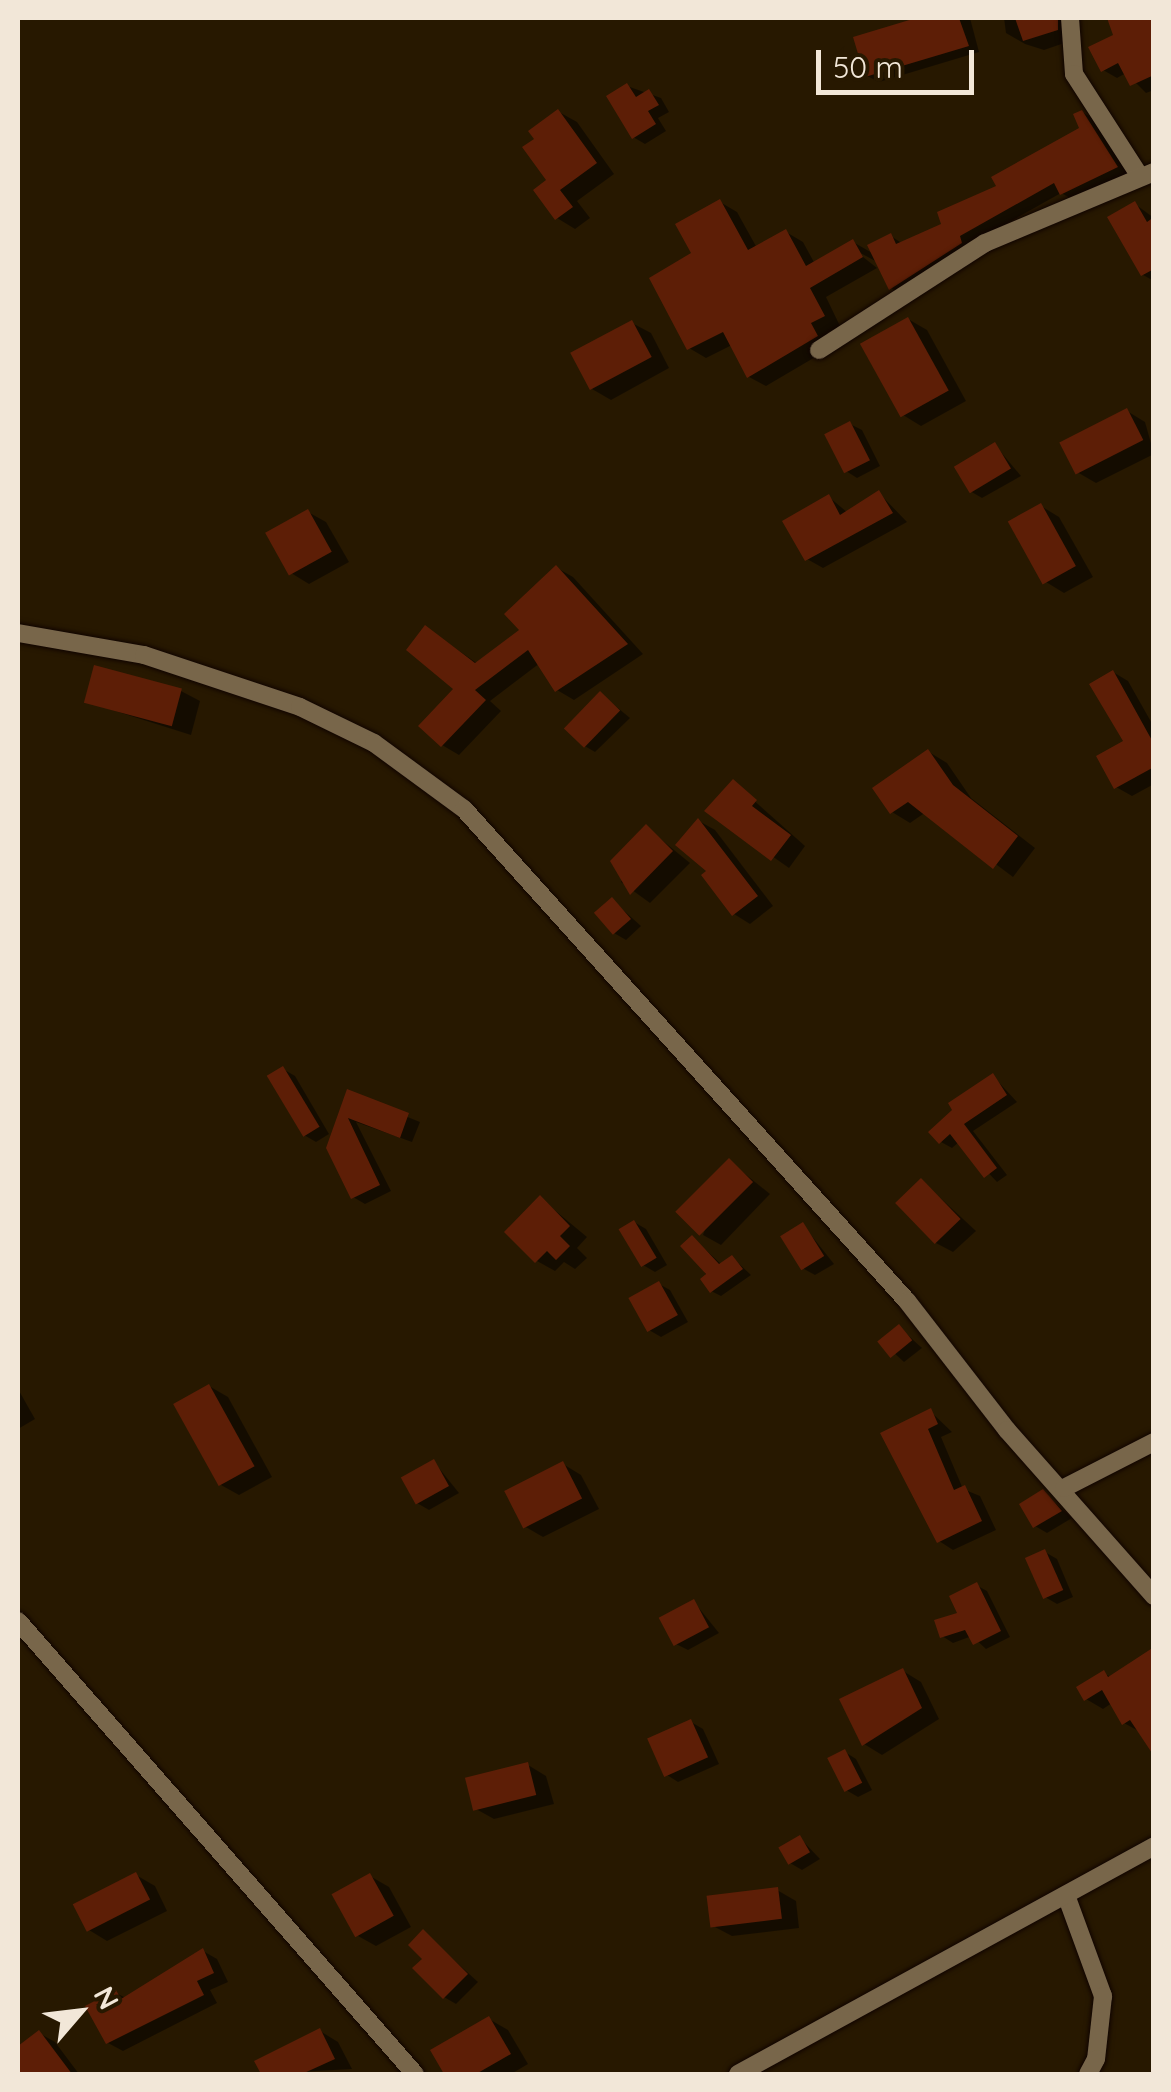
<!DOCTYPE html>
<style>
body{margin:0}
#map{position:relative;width:1171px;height:2092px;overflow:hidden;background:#271800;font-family:Quicksand,sans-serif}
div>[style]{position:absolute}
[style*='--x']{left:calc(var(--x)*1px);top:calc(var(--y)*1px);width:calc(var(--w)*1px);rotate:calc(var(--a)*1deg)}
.shadow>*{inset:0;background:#0007}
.building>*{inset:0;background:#5d1e06;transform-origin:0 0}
.roads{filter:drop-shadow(0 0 2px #100400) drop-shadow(0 0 2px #100400)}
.minor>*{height:18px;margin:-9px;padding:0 9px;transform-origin:9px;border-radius:9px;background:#78664a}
span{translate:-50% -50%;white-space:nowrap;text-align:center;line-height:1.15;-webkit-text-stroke:10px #271800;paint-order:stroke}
.frame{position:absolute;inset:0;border:20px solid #f2e7d8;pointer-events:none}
.north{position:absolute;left:30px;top:1962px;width:100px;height:100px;-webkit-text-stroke:8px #271800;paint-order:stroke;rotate:62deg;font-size:28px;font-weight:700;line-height:40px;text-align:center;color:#f2e7d8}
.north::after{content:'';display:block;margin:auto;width:35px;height:45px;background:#f2e7d8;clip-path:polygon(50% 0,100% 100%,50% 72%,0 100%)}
.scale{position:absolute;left:816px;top:50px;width:158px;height:45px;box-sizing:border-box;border:5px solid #f2e7d8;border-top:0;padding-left:12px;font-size:30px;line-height:35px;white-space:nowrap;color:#f2e7d8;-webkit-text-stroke:8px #271800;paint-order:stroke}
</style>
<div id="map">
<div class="shadow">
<i style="clip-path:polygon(914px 18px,970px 18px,979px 52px,879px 82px,867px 76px)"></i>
<i style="clip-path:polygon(1004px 18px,1077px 18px,1076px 39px,1044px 50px,1025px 44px,1006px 33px)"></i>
<i style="clip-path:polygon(1110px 18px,1154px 18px,1154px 90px,1146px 93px,1126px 73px,1117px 78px,1103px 70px,1116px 36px)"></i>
<i style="clip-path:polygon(627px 86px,661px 98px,669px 112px,658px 118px,666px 131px,645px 144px,633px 137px)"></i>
<i style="clip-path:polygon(559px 112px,577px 122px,614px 174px,577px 201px,590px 218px,575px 229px,557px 218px,538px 140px)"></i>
<i style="clip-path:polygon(1082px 112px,1096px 120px,1130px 175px,1076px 201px,1061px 193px,972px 243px,904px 296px,891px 288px,879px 263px,853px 249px,877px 268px,826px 297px,840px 326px,827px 333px,834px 346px,766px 386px,749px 377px,732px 345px,706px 358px,689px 348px,694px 254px,720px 202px,737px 212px,757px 248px,786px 232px,803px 242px,815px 264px,853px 242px,874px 254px,891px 236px,903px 244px,944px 225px,1082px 129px)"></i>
<i style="clip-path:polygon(1135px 204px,1154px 218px,1154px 281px,1143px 275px)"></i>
<i style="clip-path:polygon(908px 319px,927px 330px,966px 401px,921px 426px,903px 415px)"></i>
<i style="clip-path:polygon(632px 323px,651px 333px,669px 368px,611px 400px,592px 389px)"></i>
<i style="clip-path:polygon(1127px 411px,1145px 422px,1154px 454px,1096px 483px,1077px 472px)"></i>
<i style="clip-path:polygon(850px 424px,862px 430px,880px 466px,857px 478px,846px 471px)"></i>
<i style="clip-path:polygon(995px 445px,1021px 476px,982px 498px,970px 491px)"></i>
<i style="clip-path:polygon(879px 493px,907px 522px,823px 568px,807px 559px,829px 497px,848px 513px)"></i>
<i style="clip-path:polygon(1041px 506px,1059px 517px,1093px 577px,1064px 593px,1046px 582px)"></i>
<i style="clip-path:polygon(308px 512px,326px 522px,349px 562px,309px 584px,291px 573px)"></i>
<i style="clip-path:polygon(557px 568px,573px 577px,643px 654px,574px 700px,557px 690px,540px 663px,490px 701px,501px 711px,459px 755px,442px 745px,457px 688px,426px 628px,478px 664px,523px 631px)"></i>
<i style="clip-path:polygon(1113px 672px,1128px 681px,1154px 727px,1154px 784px,1132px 796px,1116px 787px,1126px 742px)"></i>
<i style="clip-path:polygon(181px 691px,200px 701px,191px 735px,87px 702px)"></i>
<i style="clip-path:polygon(601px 694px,630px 718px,595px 752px,583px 745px)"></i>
<i style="clip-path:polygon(929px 752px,947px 763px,971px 798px,1035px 848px,1013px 877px,926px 812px,910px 823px,892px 812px)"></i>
<i style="clip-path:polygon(733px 782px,805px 846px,789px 868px,708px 811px)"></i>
<i style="clip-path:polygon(699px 821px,715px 830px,773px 906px,750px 924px,734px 914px,710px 871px)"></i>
<i style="clip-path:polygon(647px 828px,690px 863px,650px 903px,621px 882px)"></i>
<i style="clip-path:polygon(612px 900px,641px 926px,626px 940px,614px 933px)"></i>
<i style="clip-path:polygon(283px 1069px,295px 1076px,329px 1134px,316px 1142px,304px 1135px)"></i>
<i style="clip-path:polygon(993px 1076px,1017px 1102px,973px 1131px,1007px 1175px,997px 1182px,959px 1142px,952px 1148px,941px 1142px)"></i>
<i style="clip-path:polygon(348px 1093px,420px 1122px,412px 1142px,356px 1122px,391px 1191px,365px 1204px,353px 1197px,328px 1148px)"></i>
<i style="clip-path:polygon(729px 1161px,770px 1194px,721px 1245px,703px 1235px)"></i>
<i style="clip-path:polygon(922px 1181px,976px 1231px,953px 1252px,934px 1242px)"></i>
<i style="clip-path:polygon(540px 1198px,587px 1237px,577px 1248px,587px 1258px,575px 1269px,564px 1262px,555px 1271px,537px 1261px)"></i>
<i style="clip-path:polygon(634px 1222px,646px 1229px,667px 1265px,655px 1272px,643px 1265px)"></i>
<i style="clip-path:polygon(803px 1225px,834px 1264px,815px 1275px,804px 1269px)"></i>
<i style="clip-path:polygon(693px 1238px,722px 1265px,733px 1258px,751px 1275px,721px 1296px,711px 1291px)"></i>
<i style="clip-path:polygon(659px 1284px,670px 1290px,688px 1322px,661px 1337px,649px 1330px)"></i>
<i style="clip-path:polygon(899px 1327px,922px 1348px,904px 1362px,881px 1341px)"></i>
<i style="clip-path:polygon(209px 1386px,228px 1397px,272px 1477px,239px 1495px,221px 1485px)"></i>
<i style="clip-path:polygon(18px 1389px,35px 1419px,18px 1429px)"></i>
<i style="clip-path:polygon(930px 1411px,952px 1432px,941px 1437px,963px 1489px,980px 1496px,996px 1530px,953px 1550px,939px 1541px,884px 1434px)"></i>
<i style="clip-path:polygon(434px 1462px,459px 1493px,429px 1510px,417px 1503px)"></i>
<i style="clip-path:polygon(563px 1464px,581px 1475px,599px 1509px,543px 1537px,524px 1526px)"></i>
<i style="clip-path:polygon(1043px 1492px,1072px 1518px,1047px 1533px,1035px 1526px)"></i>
<i style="clip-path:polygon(1045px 1552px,1057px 1559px,1073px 1597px,1057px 1604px,1045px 1597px)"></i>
<i style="clip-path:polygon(976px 1585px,987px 1591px,1010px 1637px,986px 1649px,972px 1636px,953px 1643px,942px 1636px)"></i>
<i style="clip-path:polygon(694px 1602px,719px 1633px,688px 1650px,676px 1644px)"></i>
<i style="clip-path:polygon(903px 1671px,921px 1682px,939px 1719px,882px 1755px,864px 1744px)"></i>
<i style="clip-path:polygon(1104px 1673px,1112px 1678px,1142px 1733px,1124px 1723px,1112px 1703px,1103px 1709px,1086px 1699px)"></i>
<i style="clip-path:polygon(691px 1722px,703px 1729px,719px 1764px,678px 1782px,667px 1775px)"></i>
<i style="clip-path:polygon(845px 1752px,856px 1759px,872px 1790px,858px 1797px,846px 1790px)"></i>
<i style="clip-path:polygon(528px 1765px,546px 1776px,554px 1804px,494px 1819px,476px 1809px)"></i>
<i style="clip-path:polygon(800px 1838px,820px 1859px,802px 1870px,790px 1863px)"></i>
<i style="clip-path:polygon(136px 1875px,155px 1886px,167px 1911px,107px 1941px,89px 1930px)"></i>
<i style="clip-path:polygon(370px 1876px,389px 1887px,411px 1927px,376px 1946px,358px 1936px)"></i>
<i style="clip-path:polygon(777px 1890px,796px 1901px,799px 1928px,732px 1936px,713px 1926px)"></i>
<i style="clip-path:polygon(423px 1932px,478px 1982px,456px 2004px,444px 1997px,425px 1959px)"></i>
<i style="clip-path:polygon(203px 1951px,217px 1959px,228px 1982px,210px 1990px,217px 2003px,123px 2051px,108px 2043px,116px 1993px,126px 1998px)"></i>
<i style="clip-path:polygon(489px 2019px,508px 2030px,528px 2064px,511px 2074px,447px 2074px,434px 2051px)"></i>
<i style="clip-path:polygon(320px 2031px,338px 2042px,352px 2069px,263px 2074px,257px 2062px)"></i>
<i style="clip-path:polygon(39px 2033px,55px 2042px,79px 2074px,18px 2074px,18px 2047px)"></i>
</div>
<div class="building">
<i style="clip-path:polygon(916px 18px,959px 18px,969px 46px,865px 77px,853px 37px)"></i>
<i style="clip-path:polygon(1015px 18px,1058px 18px,1058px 30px,1023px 41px)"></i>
<i style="clip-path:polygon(1107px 18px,1154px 18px,1154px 75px,1130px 86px,1118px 63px,1101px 72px,1088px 47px,1113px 35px)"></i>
<i style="clip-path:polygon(627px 83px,636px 97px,649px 89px,659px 105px,648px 111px,656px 124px,632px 139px,606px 96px)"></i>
<i style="clip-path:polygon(558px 109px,597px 163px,560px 190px,573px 207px,555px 220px,533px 190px,546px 180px,522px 147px,534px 139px,528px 131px)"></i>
<i style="clip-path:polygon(1082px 110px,1118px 167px,1060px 195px,1054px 183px,960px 236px,962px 243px,889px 290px,867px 245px,891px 233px,896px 244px,941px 224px,937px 212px,996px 186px,991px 177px,1079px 128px,1073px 114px)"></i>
<i style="clip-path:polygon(720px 199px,748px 250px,786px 229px,806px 266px,853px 239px,863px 257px,810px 288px,825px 316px,811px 323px,818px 336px,747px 378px,723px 332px,687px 350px,649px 278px,691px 253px,675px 224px)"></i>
<i style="clip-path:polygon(1135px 201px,1147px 222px,1154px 217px,1154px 269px,1141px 276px,1107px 217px)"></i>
<i style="left:908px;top:317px;width:84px;height:55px;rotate:61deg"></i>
<i style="left:632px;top:320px;width:42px;height:70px;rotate:62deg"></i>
<i style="left:1127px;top:408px;width:36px;height:76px;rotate:63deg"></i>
<i style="left:850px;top:421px;width:44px;height:29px;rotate:63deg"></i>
<i style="left:995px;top:442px;width:31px;height:48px;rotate:59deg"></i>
<i style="clip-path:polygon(879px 490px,893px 513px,805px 561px,782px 521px,829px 494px,840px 515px)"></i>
<i style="left:1041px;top:503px;width:72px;height:38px;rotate:61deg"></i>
<i style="left:308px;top:509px;width:49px;height:49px;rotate:61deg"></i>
<i style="clip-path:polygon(556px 565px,628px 644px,555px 692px,528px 650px,475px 690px,486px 700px,441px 747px,418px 726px,453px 689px,406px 650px,425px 625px,475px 663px,519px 630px,504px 614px)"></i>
<i style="left:94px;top:665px;width:91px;height:39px;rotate:15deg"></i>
<i style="clip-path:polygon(1113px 670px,1154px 744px,1154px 767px,1114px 789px,1096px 756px,1123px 741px,1089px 684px)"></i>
<i style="left:600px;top:691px;width:28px;height:52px;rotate:44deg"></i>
<i style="clip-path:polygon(928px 749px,953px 785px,1018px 836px,993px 869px,908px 802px,890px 814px,872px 788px)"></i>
<i style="clip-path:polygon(733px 779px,757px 800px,752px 806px,791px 835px,771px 861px,704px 811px)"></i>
<i style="clip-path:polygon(698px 818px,758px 896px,732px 916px,701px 875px,706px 871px,675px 845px)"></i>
<i style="clip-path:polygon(646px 824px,673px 851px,630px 895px,610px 861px)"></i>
<i style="left:612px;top:897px;width:29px;height:24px;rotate:49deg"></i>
<i style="left:283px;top:1066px;width:71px;height:19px;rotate:59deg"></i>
<i style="clip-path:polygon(993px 1073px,1007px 1095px,964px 1124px,997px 1168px,984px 1178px,950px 1134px,939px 1144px,928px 1132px,952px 1110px,948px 1103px)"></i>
<i style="clip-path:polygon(347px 1089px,409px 1113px,400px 1138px,348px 1118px,380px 1185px,351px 1199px,326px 1148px)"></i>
<i style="left:729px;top:1158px;width:34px;height:76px;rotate:45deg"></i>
<i style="left:921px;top:1178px;width:57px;height:36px;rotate:46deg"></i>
<i style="clip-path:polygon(540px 1195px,570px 1226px,560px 1236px,570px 1246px,556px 1260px,547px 1251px,535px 1263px,504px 1232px)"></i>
<i style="left:634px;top:1220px;width:44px;height:18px;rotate:59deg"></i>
<i style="left:803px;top:1222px;width:40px;height:27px;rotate:58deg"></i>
<i style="clip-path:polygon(692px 1235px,719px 1264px,732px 1255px,743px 1269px,710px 1293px,700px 1279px,706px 1274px,680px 1246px)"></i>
<i style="left:659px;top:1281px;width:39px;height:35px;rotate:61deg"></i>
<i style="left:899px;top:1324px;width:21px;height:28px;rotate:51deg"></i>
<i style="left:209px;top:1384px;width:94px;height:41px;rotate:61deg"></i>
<i style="clip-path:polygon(931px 1408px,938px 1424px,928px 1429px,954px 1490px,965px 1485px,982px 1521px,937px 1543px,880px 1433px)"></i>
<i style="left:434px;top:1459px;width:31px;height:38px;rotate:61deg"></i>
<i style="left:563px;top:1461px;width:42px;height:66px;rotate:63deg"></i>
<i style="clip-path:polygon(1043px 1489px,1062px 1511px,1033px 1528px,1019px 1504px)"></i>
<i style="left:1045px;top:1549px;width:45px;height:22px;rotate:66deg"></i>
<i style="clip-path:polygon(977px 1582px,1001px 1631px,973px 1645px,965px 1630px,940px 1638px,934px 1620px,957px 1613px,949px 1596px)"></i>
<i style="left:694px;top:1599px;width:32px;height:40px;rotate:62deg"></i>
<i style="clip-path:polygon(1154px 1647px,1154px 1756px,1130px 1720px,1122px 1725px,1102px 1690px,1084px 1701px,1076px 1687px,1104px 1670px,1108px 1677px)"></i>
<i style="clip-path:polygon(903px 1668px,922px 1708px,862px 1746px,839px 1699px)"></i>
<i style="left:691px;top:1719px;width:42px;height:48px;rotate:66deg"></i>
<i style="left:845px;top:1749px;width:38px;height:20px;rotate:63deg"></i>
<i style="left:528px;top:1762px;width:34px;height:65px;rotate:76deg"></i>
<i style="left:800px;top:1835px;width:20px;height:25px;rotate:60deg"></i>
<i style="left:136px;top:1872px;width:31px;height:71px;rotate:63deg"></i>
<i style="left:370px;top:1873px;width:49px;height:44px;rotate:61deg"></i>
<i style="left:778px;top:1887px;width:32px;height:72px;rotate:83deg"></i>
<i style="clip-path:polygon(423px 1929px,468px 1974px,443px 1999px,412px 1968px,422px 1959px,408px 1945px)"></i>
<i style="clip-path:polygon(203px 1948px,214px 1973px,197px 1981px,204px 1995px,106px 2044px,85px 2006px,116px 1990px,121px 1999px)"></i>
<i style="clip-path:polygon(489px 2016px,511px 2054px,476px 2074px,444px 2074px,430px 2050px)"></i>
<i style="clip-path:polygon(320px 2028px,335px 2059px,302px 2074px,261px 2074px,254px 2061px)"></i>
<i style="clip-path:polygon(39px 2030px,72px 2074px,18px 2074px,18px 2046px)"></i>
</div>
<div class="roads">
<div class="minor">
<i style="--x:1070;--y:18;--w:56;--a:85.9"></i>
<i style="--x:1074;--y:74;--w:120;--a:57.2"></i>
<i style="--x:819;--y:350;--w:197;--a:-32.8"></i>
<i style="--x:985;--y:243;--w:183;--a:-22.8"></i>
<i style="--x:18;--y:633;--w:128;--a:9.9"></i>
<i style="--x:144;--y:655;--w:164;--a:18.4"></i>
<i style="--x:300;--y:707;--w:82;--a:25.9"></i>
<i style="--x:374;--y:743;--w:112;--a:36.3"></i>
<i style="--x:464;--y:809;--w:662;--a:48"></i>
<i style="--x:907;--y:1301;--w:163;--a:52.2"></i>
<i style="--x:1007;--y:1430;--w:222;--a:48.5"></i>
<i style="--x:1064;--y:1488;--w:101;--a:-27.1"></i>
<i style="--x:18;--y:1621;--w:602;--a:48.77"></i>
<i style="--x:1066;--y:1895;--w:108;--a:69.9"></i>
<i style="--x:1103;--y:1996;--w:63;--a:96.3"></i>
<i style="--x:1096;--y:2059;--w:17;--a:118"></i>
<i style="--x:738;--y:2074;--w:474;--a:-28.7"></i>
</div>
</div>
<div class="frame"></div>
<div class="north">N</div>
<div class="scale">50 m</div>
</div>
